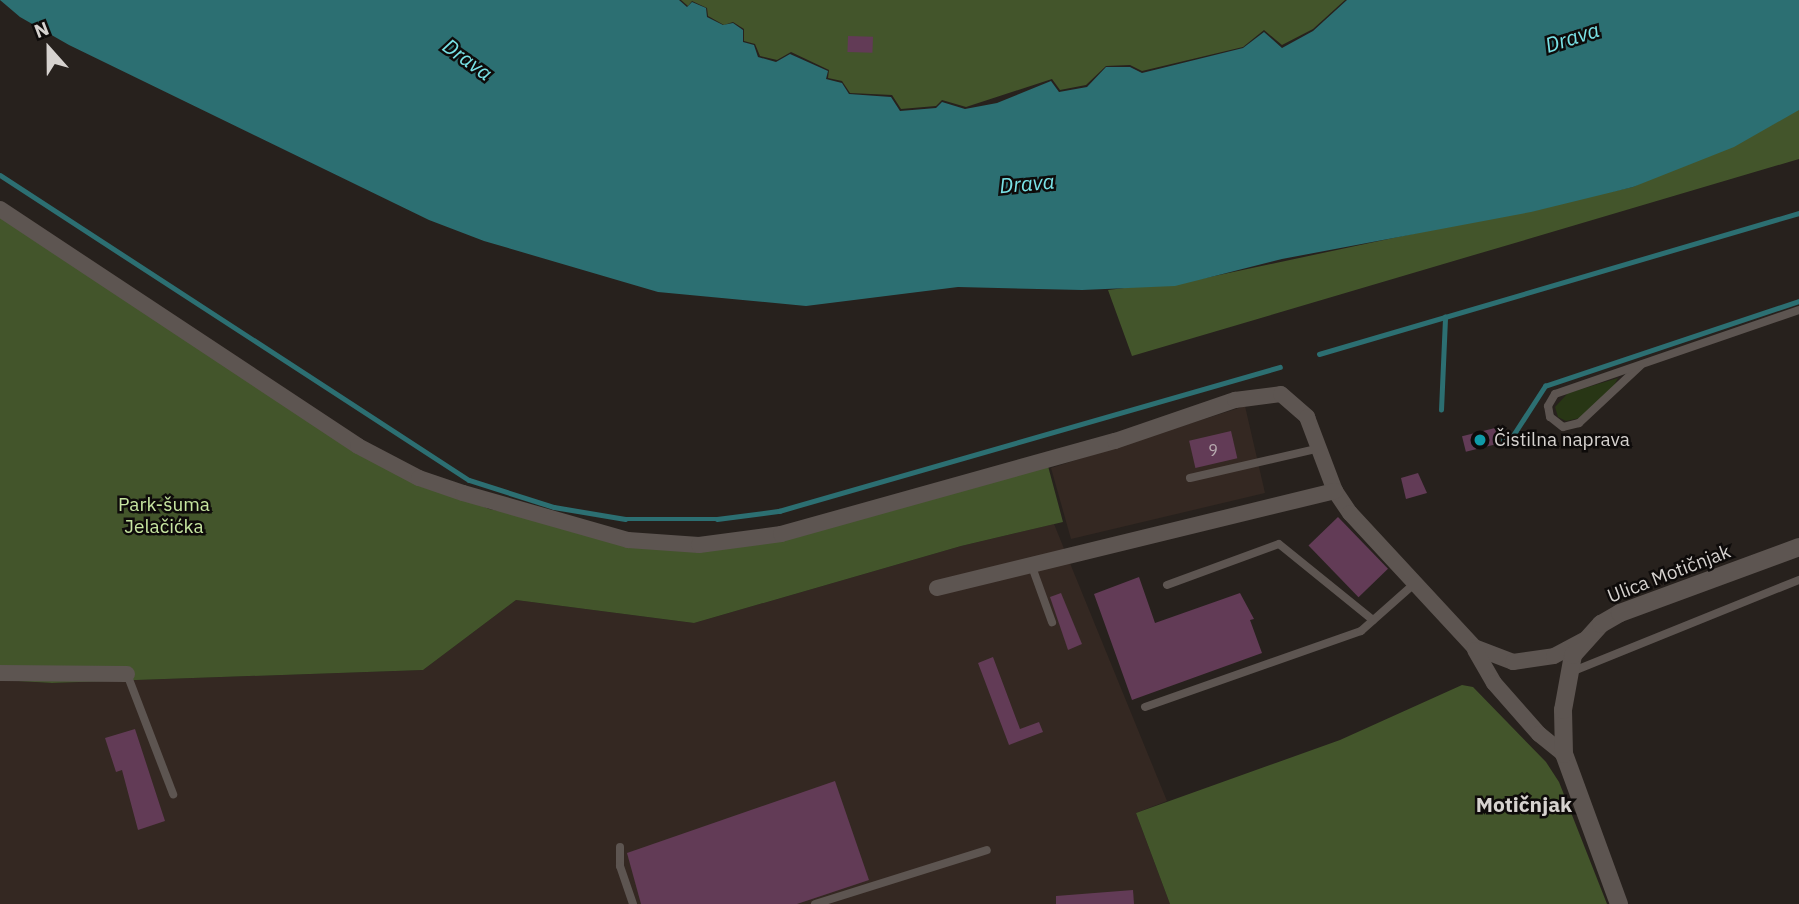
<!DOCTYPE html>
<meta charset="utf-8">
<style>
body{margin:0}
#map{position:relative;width:1799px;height:904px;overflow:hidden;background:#27211d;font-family:"IBM Plex Sans",sans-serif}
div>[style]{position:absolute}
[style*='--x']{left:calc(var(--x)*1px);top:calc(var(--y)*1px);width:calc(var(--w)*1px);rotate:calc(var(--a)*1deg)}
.built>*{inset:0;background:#342822}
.green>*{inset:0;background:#283615}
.forest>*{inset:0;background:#43552b}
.water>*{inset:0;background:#2c6f72}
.stream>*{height:4.5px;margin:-2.25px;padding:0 2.25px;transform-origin:2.25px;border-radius:2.25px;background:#2c6f72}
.building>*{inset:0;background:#623b56;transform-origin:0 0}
.lane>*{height:8px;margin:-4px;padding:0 4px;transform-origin:4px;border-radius:4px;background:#5d5551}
.street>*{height:16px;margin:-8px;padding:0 8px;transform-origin:8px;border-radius:8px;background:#5d5551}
.secondary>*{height:18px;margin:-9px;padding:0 9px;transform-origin:9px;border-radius:9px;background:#5d5551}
.dots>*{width:19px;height:19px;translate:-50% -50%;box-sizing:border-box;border:4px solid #0e0b0a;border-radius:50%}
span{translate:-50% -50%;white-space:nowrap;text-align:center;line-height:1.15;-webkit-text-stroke:5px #0e0b0a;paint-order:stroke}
.number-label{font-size:16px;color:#b9acb1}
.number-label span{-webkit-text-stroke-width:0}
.poi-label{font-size:19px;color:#d6d2cf}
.left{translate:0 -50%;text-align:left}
.park-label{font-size:19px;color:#c7e6a1}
.street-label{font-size:19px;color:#d6d2cf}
.water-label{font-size:21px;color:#7ae3e7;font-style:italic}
.neighbourhood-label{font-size:21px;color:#d6d2cf;font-weight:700}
.north{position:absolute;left:14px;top:14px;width:70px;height:70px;-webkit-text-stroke:5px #0e0b0a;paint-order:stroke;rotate:339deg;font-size:19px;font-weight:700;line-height:28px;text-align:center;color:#d6d2cf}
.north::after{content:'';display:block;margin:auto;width:24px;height:32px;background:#d6d2cf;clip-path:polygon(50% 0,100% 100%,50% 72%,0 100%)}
</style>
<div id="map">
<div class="built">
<i style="clip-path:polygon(1245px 406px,1265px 493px,1071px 539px,1051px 468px)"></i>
<i style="clip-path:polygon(1054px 524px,1167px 801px,1136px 813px,1170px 904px,0 904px,0 680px,52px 683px,423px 670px,516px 600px,694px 623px,961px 546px)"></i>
</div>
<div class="green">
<i style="clip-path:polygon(1618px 378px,1611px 391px,1580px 418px,1566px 421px,1558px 417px,1555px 407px,1568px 393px)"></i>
</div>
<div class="forest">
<i style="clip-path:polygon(681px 0,1345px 0,1313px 29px,1282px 45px,1264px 30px,1243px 47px,1142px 71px,1130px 65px,1106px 66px,1086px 85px,1060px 90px,1052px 79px,966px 107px,942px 100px,936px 106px,901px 109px,892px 95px,850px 93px,842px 81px,828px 78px,829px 70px,791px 52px,777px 60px,760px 56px,755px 44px,744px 41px,744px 29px,733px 22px,724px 25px,708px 16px,707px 8px,692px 1px,688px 6px)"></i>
<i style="clip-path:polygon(1799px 102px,1799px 159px,1132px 356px,1108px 290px,1205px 278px,1633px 187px)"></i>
<i style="clip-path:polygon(0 211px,366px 457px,489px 509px,703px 549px,1048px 466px,1063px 522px,961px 546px,694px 623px,516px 600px,423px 670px,52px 683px,0 680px)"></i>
<i style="clip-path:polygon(1462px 685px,1473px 687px,1546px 762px,1559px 782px,1607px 904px,1170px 904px,1136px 813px,1340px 740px)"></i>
</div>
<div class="water">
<i style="clip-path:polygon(0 0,679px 0,687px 7px,692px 2px,706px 8px,707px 17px,723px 25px,733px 23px,743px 30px,743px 42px,754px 45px,758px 57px,776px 62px,790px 54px,828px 71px,826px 79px,842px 83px,849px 94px,891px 97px,900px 111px,936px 108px,942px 102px,965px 109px,997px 103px,1051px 81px,1059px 92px,1087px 87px,1106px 67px,1130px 67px,1142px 73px,1243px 48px,1264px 32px,1282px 48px,1313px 31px,1347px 0,1799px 0,1799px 110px,1734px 147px,1633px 187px,1531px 212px,1282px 259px,1175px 286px,1082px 290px,958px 287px,806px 306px,658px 292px,484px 241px,429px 220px,69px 45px,20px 17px)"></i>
</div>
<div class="stream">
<i style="--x:0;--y:175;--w:559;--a:33.04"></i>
<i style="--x:469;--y:480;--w:89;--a:17.6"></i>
<i style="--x:554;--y:507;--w:72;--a:9.6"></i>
<i style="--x:625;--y:519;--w:92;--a:0"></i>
<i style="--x:717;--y:519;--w:63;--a:-7.4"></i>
<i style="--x:779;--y:511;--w:521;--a:-16.04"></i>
<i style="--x:1319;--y:354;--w:500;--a:-16.37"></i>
<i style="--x:1441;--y:410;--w:93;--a:-87.5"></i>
<i style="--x:1503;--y:440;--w:9;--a:-18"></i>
<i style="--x:1512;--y:437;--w:61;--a:-57.1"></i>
<i style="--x:1545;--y:386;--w:268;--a:-18.5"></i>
</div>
<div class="building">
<i style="left:848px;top:36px;width:25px;height:16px;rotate:2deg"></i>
<i style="left:1495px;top:428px;width:16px;height:34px;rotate:76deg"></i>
<i style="left:1231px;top:431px;width:28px;height:43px;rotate:77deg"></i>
<i style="clip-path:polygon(1418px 473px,1427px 493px,1406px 499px,1401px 478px)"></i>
<i style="left:1338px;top:517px;width:72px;height:41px;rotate:46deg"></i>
<i style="clip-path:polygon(1139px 577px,1155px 623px,1240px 593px,1254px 619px,1250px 620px,1262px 653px,1132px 700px,1094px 594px)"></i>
<i style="clip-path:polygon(1061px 593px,1082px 644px,1068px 650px,1050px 597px)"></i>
<i style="clip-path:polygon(993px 657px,1020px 729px,1039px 722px,1043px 732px,1009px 745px,978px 663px)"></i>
<i style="clip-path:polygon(135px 729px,165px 821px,138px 830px,122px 770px,116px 772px,105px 738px)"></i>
<i style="clip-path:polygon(835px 781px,869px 880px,797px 904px,641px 904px,627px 853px)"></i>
<i style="clip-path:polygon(1133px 890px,1134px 904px,1056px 904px,1056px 896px)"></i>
</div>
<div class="lane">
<i style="--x:1641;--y:365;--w:85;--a:136.9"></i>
<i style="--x:1579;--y:423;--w:16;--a:166"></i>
<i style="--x:1563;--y:427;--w:16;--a:-142"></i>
<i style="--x:1550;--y:417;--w:11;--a:-100"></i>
<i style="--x:1548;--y:406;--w:14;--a:-60"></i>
<i style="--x:1555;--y:394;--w:258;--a:-19"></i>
<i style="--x:1190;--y:478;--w:133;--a:-13"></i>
<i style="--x:1031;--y:564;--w:62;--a:70.1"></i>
<i style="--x:1167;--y:585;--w:119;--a:-20.1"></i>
<i style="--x:1279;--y:544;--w:121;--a:39"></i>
<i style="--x:1571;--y:672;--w:246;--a:-22"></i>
<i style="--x:127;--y:674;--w:129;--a:69"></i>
<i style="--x:1145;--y:707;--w:229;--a:-19.4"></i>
<i style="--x:1361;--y:631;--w:72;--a:-41.6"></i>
<i style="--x:620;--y:847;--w:19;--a:90"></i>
<i style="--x:620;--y:866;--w:40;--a:71.1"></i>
<i style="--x:815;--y:904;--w:180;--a:-17.4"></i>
</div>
<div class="street">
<i style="--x:0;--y:209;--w:429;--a:33.5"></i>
<i style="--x:358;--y:446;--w:69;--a:27.7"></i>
<i style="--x:419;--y:478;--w:46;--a:18.8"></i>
<i style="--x:463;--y:493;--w:172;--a:15.9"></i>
<i style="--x:628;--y:540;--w:71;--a:4"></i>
<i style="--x:699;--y:545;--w:83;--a:-7.6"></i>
<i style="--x:781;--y:534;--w:347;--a:-15.6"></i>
<i style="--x:1115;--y:441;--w:127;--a:-18.9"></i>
<i style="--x:1235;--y:400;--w:46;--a:-7.4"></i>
<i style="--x:1281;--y:394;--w:35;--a:41"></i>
<i style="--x:1307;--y:417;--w:79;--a:69.3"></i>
<i style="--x:1335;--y:491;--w:27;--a:56"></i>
<i style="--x:1350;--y:513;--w:183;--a:47.2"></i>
<i style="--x:1474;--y:647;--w:42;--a:21"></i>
<i style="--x:1513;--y:662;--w:41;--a:-8.3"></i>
<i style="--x:1554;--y:656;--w:34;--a:-28"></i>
<i style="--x:937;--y:588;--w:410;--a:-13.7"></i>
<i style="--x:1475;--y:650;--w:38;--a:60"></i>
<i style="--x:1494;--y:683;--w:68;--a:48.6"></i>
<i style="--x:1539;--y:734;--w:32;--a:39"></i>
<i style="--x:0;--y:673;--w:127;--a:0.5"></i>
</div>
<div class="secondary">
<i style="--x:1619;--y:904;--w:160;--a:-110.1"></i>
<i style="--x:1564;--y:754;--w:44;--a:-91.3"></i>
<i style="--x:1563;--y:710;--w:56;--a:-79.7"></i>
<i style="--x:1573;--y:655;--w:42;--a:-47.9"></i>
<i style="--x:1601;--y:624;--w:22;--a:-30"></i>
<i style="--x:1620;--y:613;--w:191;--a:-20.2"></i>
</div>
<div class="dots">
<i style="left:1480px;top:440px;background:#0f9aa8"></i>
</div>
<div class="number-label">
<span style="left:1213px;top:450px">9</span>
</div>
<div class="poi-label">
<span class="left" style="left:1494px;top:440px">Čistilna naprava</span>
</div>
<div class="park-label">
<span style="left:164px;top:516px">Park-šuma<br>Jelačićka</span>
</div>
<div class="street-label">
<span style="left:1669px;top:574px;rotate:-21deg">Ulica Motičnjak</span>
</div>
<div class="water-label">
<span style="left:1572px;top:37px;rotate:-18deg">Drava</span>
<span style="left:468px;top:59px;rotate:36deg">Drava</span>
<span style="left:1027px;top:183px;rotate:-5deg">Drava</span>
</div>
<div class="neighbourhood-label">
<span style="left:1524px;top:804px">Motičnjak</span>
</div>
<div class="north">N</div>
</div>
